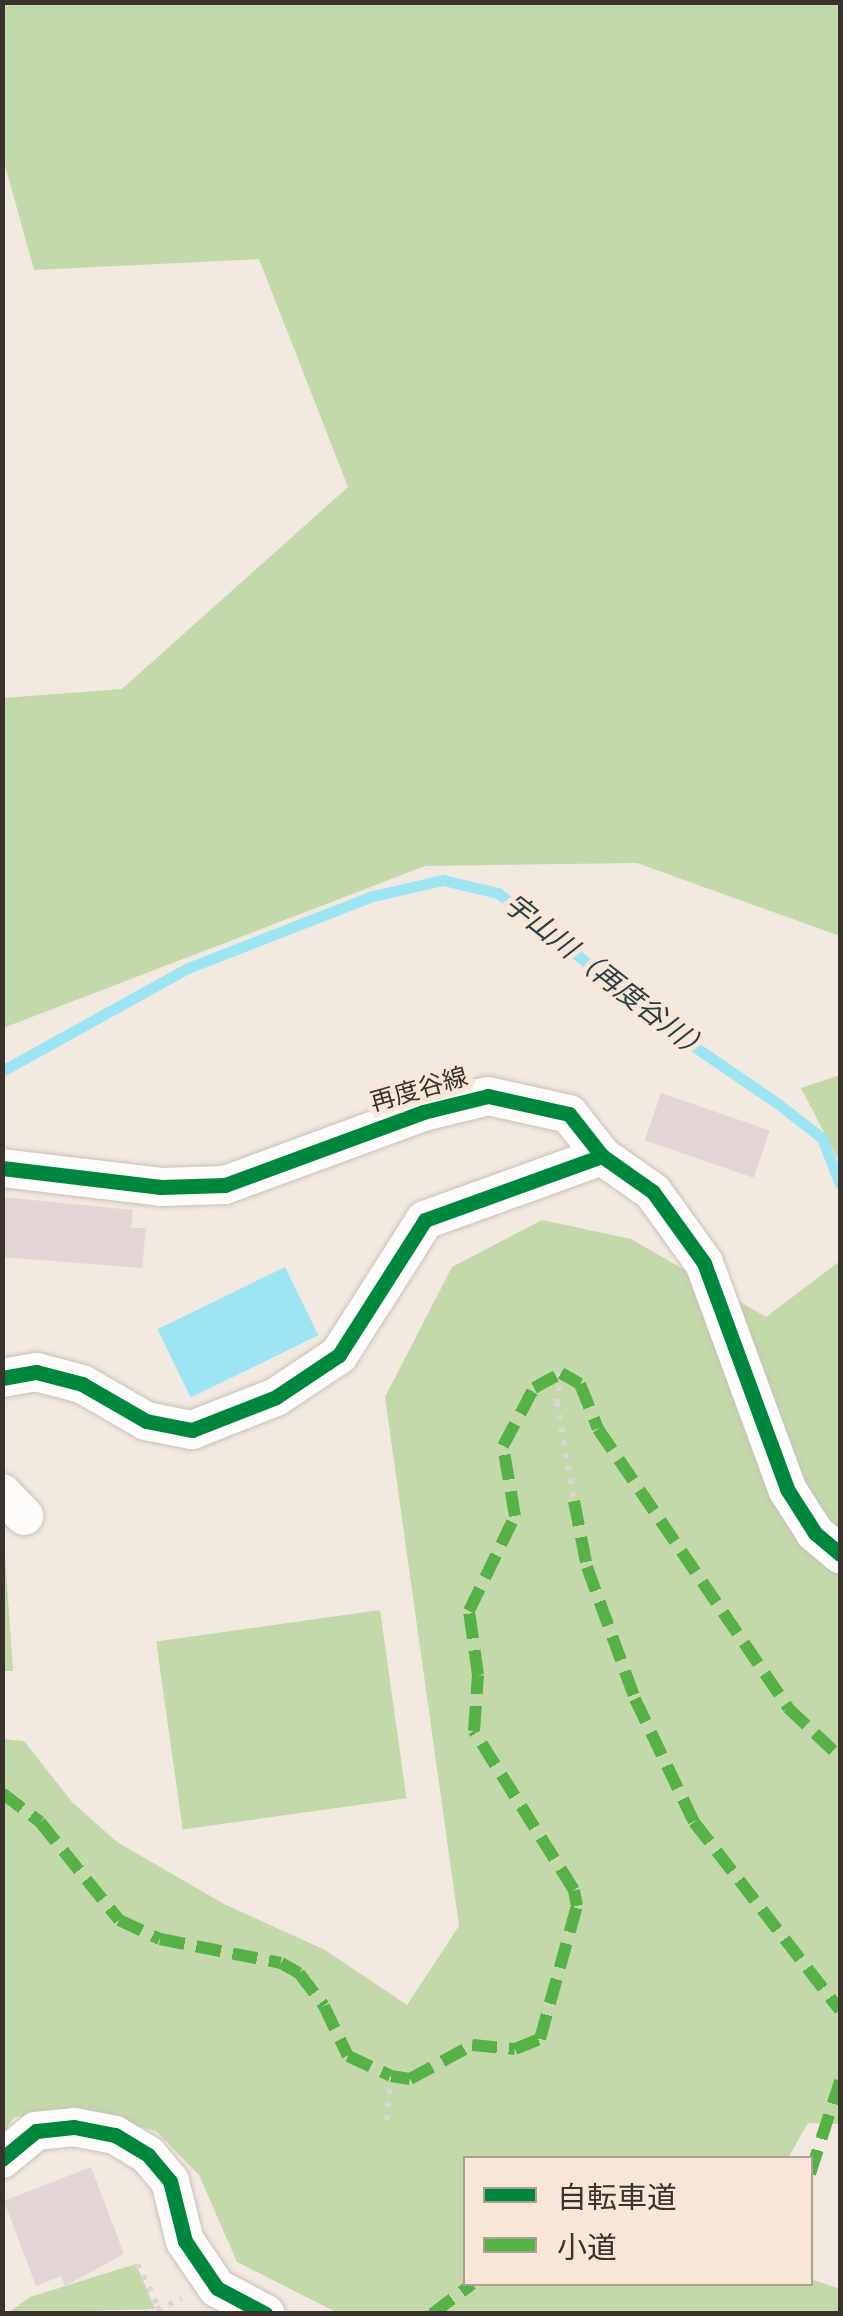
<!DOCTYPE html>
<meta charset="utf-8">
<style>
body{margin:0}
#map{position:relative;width:843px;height:2316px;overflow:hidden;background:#f1e8df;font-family:"Work Sans","Noto Sans JP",sans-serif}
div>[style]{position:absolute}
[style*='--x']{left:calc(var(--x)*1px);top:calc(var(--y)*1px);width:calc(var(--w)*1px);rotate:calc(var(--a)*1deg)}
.green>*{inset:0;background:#c3d9a9;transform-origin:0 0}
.water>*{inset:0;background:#9ee5f3;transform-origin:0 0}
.stream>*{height:11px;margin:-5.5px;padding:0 5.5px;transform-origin:5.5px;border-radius:5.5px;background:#9ee5f3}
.building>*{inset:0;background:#e3d4d5;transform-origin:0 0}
.path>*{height:6px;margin-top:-3px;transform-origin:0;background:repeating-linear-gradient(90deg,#d9d6d4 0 5px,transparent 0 13px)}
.roads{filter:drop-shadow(0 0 2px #c8c1bb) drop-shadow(0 0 2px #c8c1bb)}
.minor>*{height:38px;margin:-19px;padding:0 19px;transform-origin:19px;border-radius:19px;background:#fdfcfa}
.quiet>*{height:12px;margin-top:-6px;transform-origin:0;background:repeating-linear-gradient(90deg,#56b246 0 25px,transparent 0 37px)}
.cycleway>*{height:15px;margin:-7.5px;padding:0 7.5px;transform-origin:7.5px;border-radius:7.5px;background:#00873e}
span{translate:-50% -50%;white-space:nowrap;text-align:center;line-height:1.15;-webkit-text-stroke:10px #f8e7d8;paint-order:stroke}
.street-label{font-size:25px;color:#39322d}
.water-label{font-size:28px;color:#273f45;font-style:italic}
.frame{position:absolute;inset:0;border:5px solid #39322d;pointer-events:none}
.legend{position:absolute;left:463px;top:2156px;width:350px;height:130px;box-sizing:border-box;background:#f8e7d8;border:2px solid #ac9f94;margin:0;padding:12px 18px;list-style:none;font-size:30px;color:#39322d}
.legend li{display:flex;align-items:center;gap:20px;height:50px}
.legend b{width:50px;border:2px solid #ac9f94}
</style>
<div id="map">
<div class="green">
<i style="clip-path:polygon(3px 2px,840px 3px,840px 936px,637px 863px,425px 866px,3px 1028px,3px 698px,122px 689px,348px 487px,259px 259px,34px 270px,3px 158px)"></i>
<i style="clip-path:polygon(840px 1075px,840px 1163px,801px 1088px)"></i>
<i style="clip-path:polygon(542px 1220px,631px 1239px,766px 1317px,840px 1261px,840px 2124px,808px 2123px,788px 2158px,466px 2158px,466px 2284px,811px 2279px,840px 2289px,840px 2313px,338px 2313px,237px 2262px,199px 2175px,156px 2131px,82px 2113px,14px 2117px,3px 2134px,3px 1739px,24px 1741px,72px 1802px,117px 1842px,224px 1904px,325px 1950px,407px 2005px,459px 1926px,385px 1397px,452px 1267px)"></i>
<i style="clip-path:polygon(3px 1527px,13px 1671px,2px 1671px)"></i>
<i style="left:380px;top:1610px;width:190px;height:226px;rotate:82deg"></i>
<i style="clip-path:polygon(136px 2264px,155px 2309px,8px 2313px,30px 2297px)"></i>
</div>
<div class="water">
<i style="left:285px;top:1267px;width:76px;height:142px;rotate:64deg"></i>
</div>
<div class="stream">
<i style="--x:2;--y:1071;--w:213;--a:-29"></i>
<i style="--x:188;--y:968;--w:199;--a:-21.3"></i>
<i style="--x:373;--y:896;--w:72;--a:-12.9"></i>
<i style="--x:443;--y:880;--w:57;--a:13.3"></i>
<i style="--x:498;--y:893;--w:246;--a:38.1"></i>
<i style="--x:692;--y:1045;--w:103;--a:34.3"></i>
<i style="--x:777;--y:1103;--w:57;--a:37.9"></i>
<i style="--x:822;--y:1138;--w:49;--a:68.6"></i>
</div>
<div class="building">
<i style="left:661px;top:1093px;width:115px;height:50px;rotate:19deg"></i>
<i style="clip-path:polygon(2px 1197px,133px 1210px,131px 1228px,146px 1228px,142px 1268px,2px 1257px)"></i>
<i style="clip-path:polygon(91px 2167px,124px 2254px,65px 2286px,61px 2276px,36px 2286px,4px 2201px)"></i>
</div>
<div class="path">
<i style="--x:561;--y:1373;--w:29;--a:98"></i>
<i style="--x:557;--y:1402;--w:100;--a:80.3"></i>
<i style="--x:387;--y:2120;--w:44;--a:-84.8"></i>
<i style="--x:137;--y:2264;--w:56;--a:63.4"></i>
<i style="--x:144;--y:2314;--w:41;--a:-21.5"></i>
</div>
<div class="roads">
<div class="minor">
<i style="--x:2;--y:1168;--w:160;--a:6.8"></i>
<i style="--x:161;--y:1187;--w:64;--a:-1.8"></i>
<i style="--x:225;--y:1185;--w:211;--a:-20.2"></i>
<i style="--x:423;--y:1112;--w:67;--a:-13.8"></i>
<i style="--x:488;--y:1096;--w:83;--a:12.5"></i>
<i style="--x:569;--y:1114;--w:53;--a:51.8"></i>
<i style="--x:602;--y:1156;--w:62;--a:35.2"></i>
<i style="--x:653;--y:1192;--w:87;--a:54.3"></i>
<i style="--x:704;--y:1263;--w:241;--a:69.8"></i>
<i style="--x:787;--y:1489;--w:52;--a:57.5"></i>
<i style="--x:815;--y:1533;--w:33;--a:40"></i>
<i style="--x:2;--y:1378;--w:35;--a:-10"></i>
<i style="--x:36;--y:1372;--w:48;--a:14.6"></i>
<i style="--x:82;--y:1384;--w:74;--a:30"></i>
<i style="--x:146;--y:1421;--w:47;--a:11.1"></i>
<i style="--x:192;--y:1430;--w:90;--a:-21.4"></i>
<i style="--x:276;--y:1397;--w:76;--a:-33.7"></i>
<i style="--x:339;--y:1355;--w:160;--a:-57.5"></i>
<i style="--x:425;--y:1220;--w:188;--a:-19.9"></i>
<i style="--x:2;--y:1493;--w:32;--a:46"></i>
<i style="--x:2;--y:2159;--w:44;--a:-39.5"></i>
<i style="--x:36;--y:2131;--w:38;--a:-6"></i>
<i style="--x:74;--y:2127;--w:42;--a:11"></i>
<i style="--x:115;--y:2135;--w:39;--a:31"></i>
<i style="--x:148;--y:2155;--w:34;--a:50"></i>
<i style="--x:170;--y:2181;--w:62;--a:76"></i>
<i style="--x:185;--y:2241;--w:57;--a:55.8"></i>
<i style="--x:217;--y:2288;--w:55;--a:28"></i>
</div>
</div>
<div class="quiet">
<i style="--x:574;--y:1501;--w:67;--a:78.9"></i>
<i style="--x:587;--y:1567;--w:140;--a:70"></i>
<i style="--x:635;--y:1699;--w:136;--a:64.4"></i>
<i style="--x:694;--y:1822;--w:238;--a:52.2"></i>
<i style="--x:2;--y:1793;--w:48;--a:37.3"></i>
<i style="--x:40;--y:1822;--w:126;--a:51.1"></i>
<i style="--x:119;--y:1920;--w:45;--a:24.9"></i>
<i style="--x:160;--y:1939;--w:123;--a:11.2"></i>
<i style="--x:281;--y:1963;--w:21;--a:29"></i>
<i style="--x:299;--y:1973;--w:41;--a:52.9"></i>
<i style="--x:324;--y:2006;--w:55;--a:64.4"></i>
<i style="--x:348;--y:2056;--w:47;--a:24.9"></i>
<i style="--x:391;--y:2076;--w:19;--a:9"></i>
<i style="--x:410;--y:2079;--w:71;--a:-28.7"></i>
<i style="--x:472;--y:2045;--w:43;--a:5.3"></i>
<i style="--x:515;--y:2049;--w:27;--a:-22"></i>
<i style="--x:540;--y:2039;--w:138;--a:-74.5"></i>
<i style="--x:577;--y:1906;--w:16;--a:-101"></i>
<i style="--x:574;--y:1890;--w:188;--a:-122.2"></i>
<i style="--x:474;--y:1731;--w:56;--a:-85.9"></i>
<i style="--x:478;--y:1675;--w:65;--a:-98"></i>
<i style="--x:469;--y:1611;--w:106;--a:-64.2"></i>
<i style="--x:515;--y:1516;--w:71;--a:-99.7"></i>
<i style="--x:503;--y:1446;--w:66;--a:-61.9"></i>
<i style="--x:534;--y:1388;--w:31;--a:-29"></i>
<i style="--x:561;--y:1373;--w:22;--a:30"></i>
<i style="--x:580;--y:1384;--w:48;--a:68.2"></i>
<i style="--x:598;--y:1429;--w:338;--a:55.7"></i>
<i style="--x:788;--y:1708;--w:71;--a:43.3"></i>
<i style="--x:810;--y:2174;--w:98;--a:-72.1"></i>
<i style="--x:432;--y:2314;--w:50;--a:-36.9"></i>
</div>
<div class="cycleway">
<i style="--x:2;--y:1168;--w:160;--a:6.8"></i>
<i style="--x:161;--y:1187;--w:64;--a:-1.8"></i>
<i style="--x:225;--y:1185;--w:211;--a:-20.2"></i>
<i style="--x:423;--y:1112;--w:67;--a:-13.8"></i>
<i style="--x:488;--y:1096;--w:83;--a:12.5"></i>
<i style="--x:569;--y:1114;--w:53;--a:51.8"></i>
<i style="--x:602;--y:1156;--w:62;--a:35.2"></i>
<i style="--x:653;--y:1192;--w:87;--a:54.3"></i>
<i style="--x:704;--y:1263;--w:241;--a:69.8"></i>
<i style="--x:787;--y:1489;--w:52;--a:57.5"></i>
<i style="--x:815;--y:1533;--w:33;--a:40"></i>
<i style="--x:2;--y:1378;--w:35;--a:-10"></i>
<i style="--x:36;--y:1372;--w:48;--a:14.6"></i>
<i style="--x:82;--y:1384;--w:74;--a:30"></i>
<i style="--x:146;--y:1421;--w:47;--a:11.1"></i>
<i style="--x:192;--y:1430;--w:90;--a:-21.4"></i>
<i style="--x:276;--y:1397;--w:76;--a:-33.7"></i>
<i style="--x:339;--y:1355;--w:160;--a:-57.5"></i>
<i style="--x:425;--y:1220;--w:188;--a:-19.9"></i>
<i style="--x:2;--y:2159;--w:44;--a:-39.5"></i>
<i style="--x:36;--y:2131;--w:38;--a:-6"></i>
<i style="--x:74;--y:2127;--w:42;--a:11"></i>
<i style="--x:115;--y:2135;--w:39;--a:31"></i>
<i style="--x:148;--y:2155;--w:34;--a:50"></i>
<i style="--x:170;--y:2181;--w:62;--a:76"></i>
<i style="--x:185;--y:2241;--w:57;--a:55.8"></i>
<i style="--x:217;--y:2288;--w:55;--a:28"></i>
</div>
<div class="street-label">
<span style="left:419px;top:1090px;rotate:-16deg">再度谷線</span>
</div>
<div class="water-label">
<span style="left:607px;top:978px;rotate:38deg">宇山川（再度谷川）</span>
</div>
<div class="frame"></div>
<ul class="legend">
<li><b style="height:12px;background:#00873e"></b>自転車道</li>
<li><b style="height:12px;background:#56b246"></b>小道</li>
</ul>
</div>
